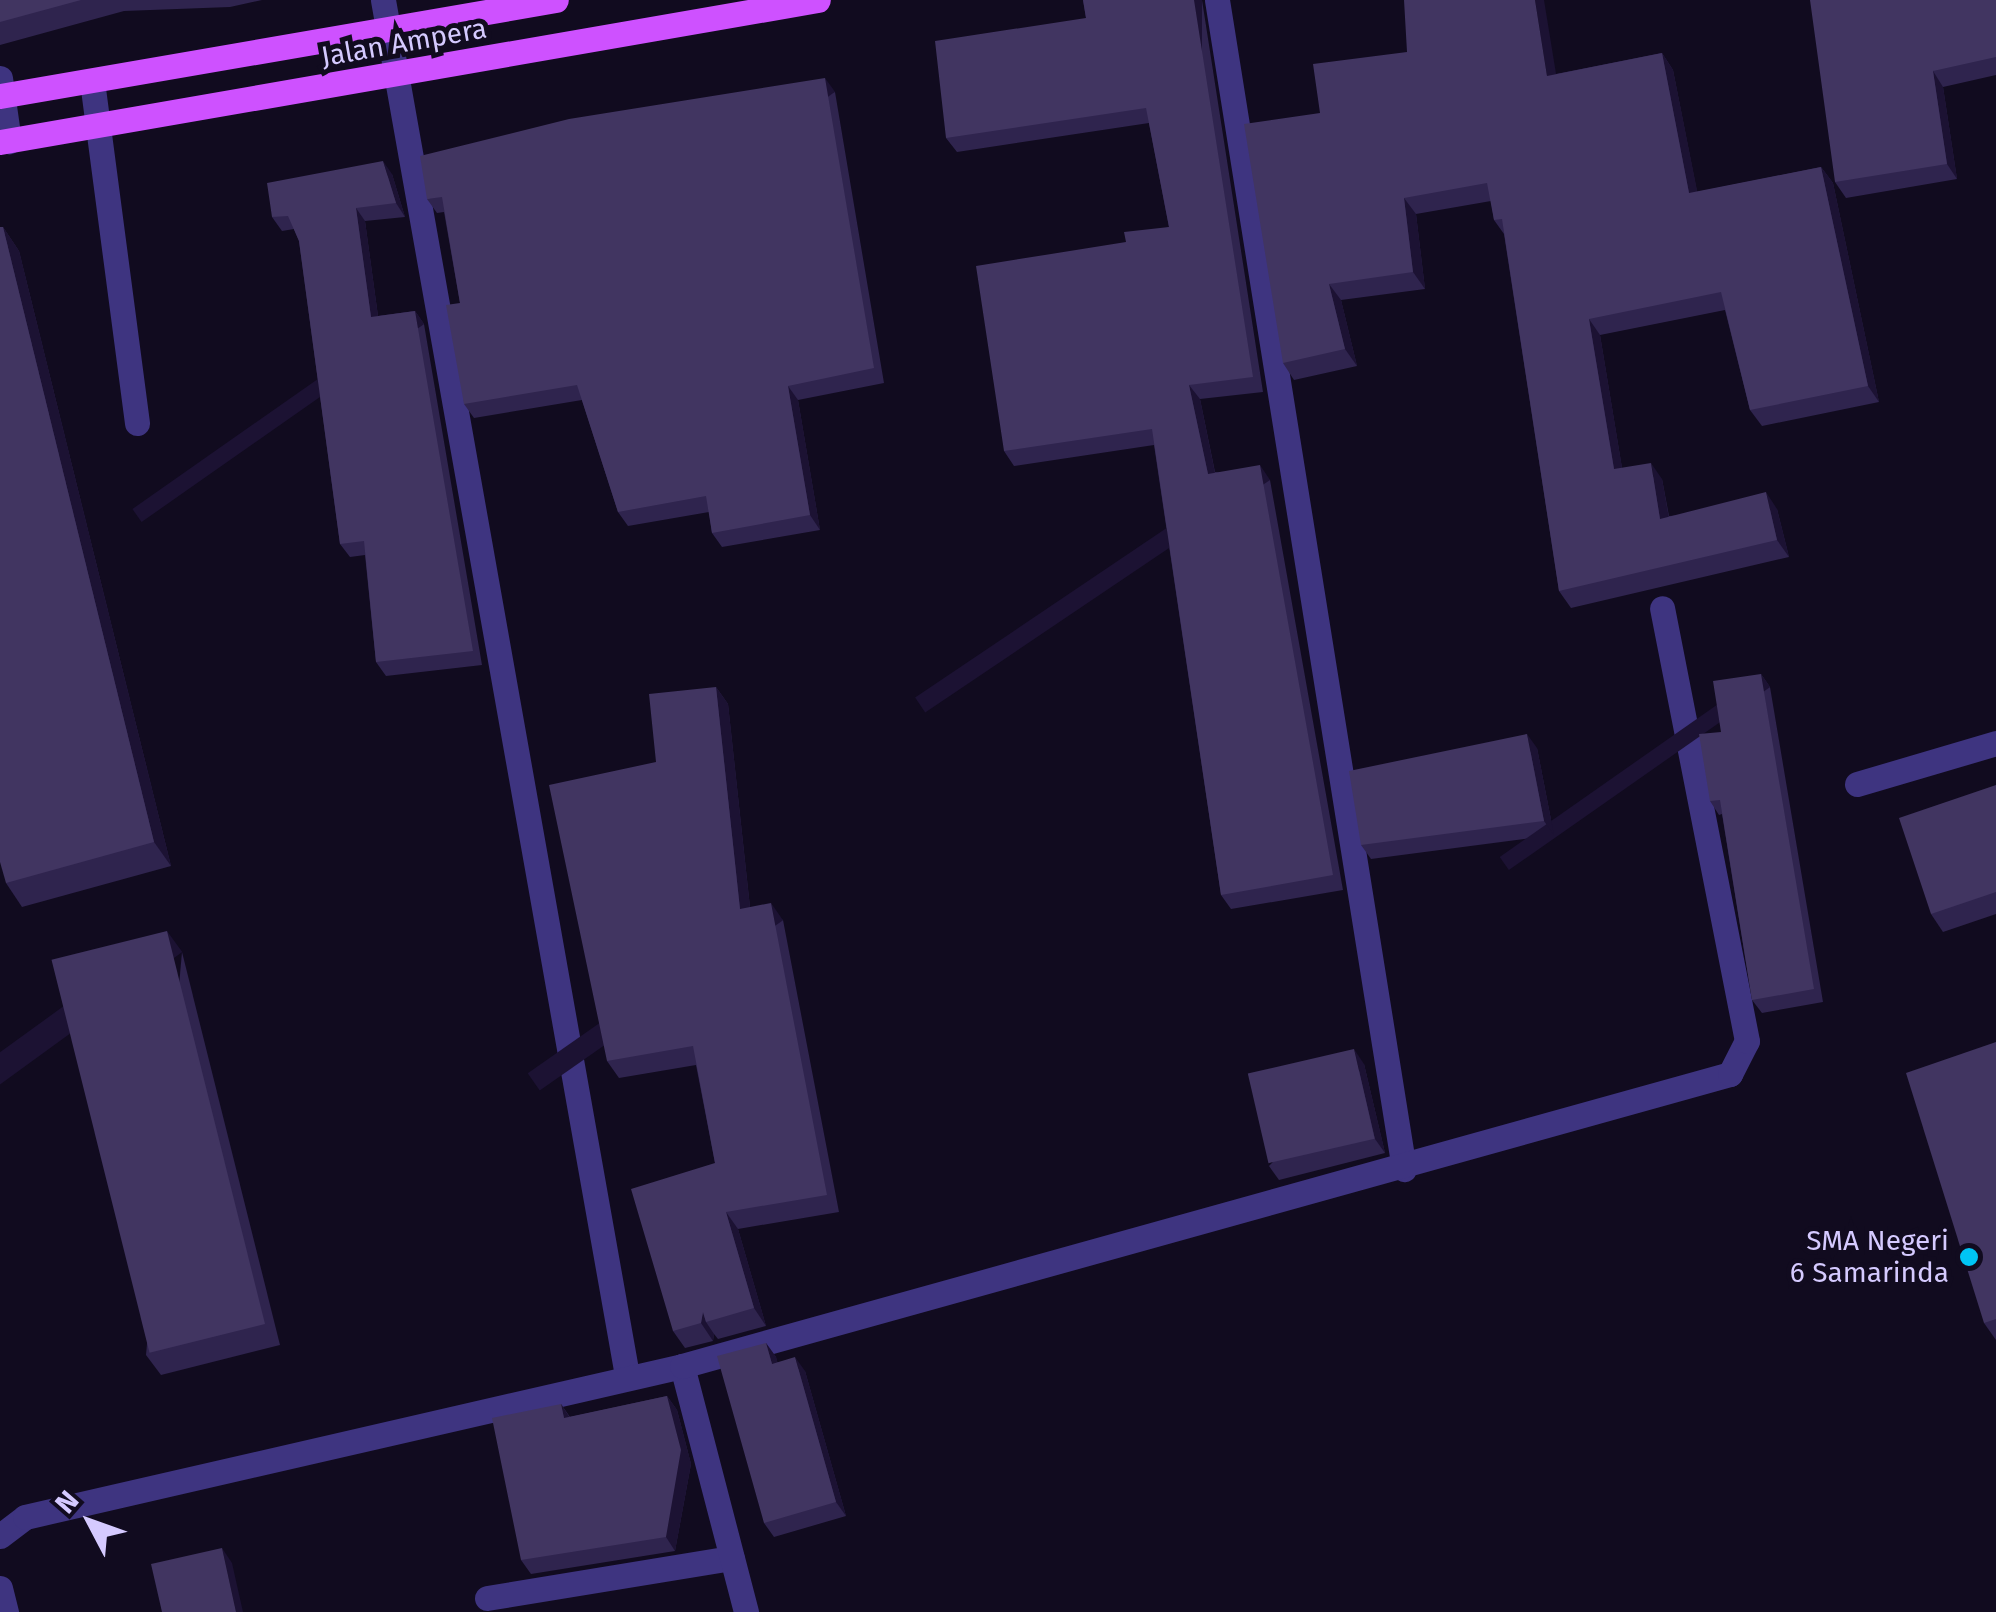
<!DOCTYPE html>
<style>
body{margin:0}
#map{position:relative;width:1996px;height:1612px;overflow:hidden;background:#110b1f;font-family:"Fira Sans",sans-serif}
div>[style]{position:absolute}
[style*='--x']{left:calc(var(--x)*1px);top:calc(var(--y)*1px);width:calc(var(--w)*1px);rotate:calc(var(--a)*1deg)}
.lane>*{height:25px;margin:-12.5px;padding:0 12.5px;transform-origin:12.5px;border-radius:12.5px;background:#3e3480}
.street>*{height:25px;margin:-12.5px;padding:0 12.5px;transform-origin:12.5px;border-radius:12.5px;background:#3e3480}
.primary>*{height:25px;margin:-12.5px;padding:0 12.5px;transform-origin:12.5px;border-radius:12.5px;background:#ce51ff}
.wall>*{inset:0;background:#2f244e}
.shaded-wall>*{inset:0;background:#1c1233;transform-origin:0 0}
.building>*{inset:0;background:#413561;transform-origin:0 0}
.dots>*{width:28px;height:28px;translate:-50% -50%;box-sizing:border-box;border:5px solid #110b1f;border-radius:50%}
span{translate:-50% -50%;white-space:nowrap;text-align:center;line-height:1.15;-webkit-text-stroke:10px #110b1f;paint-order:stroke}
.street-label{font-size:28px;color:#d5caff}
.poi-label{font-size:28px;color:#d5caff}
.right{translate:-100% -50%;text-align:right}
.north{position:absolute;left:40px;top:1472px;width:100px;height:100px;-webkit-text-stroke:8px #110b1f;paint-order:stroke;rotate:311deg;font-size:28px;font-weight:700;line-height:40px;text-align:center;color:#d5caff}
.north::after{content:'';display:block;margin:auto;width:35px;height:45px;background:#d5caff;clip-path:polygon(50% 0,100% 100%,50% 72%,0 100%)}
</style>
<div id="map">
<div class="lane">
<i style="--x:0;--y:78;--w:64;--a:81.9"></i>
<i style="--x:92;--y:81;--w:345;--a:82.5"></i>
<i style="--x:1857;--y:784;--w:145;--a:-16.4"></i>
<i style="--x:487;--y:1598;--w:248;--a:-9.3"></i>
</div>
<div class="street">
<i style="--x:383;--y:0;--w:1396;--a:79.94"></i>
<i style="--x:1217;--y:0;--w:1184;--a:80.91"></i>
<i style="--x:682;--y:1366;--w:254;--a:75.4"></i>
<i style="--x:0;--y:1536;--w:31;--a:-37"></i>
<i style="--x:25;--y:1517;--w:674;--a:-12.94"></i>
<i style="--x:682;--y:1366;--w:1088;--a:-15.57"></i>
<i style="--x:1730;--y:1074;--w:37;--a:-63"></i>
<i style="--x:1747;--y:1041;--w:441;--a:-101.1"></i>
<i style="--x:0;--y:1588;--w:25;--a:76"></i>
</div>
<div class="primary">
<i style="--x:0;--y:96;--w:564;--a:-9.8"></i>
<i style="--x:0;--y:142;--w:830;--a:-9.85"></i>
</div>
<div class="wall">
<i style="clip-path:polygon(0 0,262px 0,230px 7px,124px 11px,0 45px)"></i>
<i style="clip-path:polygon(1083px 0,1202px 0,1263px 392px,1200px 399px,1215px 472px,1270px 480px,1343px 890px,1231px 909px,1221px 895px,1154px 445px,1014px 466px,1004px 451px,1126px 242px,1169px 227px,1149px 123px,957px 152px,946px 138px,1086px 18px)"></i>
<i style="clip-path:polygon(1996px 0,1996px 75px,1943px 87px,1957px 179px,1846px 198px,1835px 182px)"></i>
<i style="clip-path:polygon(1662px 53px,1673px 70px,1697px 192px,1821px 167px,1833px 183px,1879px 402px,1762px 426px,1750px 410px,1725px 310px,1600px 335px,1622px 468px,1662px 479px,1669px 516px,1777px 509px,1789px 557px,1571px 608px,1559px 591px,1504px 234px,1494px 220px,1491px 201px,1416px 214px,1425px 289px,1341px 300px,1357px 366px,1294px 380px,1283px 363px,1320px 113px,1556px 74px)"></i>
<i style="clip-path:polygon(835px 92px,884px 383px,798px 400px,820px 530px,722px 547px,712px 533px,709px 512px,628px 526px,618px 512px,582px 400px,474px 418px,464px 404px,460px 303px,444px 212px,437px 213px,427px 199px)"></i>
<i style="clip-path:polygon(392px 174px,405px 217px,365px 221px,378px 316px,415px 311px,424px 324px,482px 665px,386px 676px,376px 662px,365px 555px,350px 557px,340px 544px,299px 241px,294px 229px,282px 231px,272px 217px)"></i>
<i style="clip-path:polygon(3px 227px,19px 251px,171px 866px,22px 907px,6px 883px)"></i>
<i style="clip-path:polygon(1761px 674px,1770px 687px,1823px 1002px,1762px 1013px,1752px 1000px,1722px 814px,1719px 815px,1710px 801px)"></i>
<i style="clip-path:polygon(716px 687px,728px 704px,750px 907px,783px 920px,839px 1212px,738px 1229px,766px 1326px,718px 1339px,714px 1334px,713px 1341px,685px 1348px,673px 1331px,715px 1163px,696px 1065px,619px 1078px,607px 1061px,656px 762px)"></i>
<i style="clip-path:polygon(1537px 748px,1554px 835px,1371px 859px,1361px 845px)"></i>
<i style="clip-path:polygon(1996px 785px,1996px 914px,1943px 932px,1931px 914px)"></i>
<i style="clip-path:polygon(182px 952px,280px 1345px,161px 1375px,146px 1355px)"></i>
<i style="clip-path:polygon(1996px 1042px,1996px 1340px,1984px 1323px)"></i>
<i style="clip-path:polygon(1364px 1064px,1385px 1153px,1279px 1180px,1269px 1166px)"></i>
<i style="clip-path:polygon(766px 1343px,776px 1357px,777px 1362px,805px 1371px,846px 1516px,774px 1537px,764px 1523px)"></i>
<i style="clip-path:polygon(667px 1396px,677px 1410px,691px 1464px,675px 1551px,531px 1574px,521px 1560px,561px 1404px,570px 1417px)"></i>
</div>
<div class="shaded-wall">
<i style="left:1194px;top:0;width:8px;height:382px"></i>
<i style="clip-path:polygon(1535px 0,1544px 0,1559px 92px,1547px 76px)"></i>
<i style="clip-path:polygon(1662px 53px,1673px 70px,1701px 210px,1689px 193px)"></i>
<i style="clip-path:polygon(1933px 71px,1943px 87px,1957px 179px,1947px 164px)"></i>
<i style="left:825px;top:78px;width:17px;height:294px;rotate:54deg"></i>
<i style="clip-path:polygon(383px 161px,392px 174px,405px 217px,396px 203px)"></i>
<i style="clip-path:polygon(1821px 167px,1833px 183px,1879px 402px,1868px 386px)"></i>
<i style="clip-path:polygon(1404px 198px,1416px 214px,1425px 289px,1413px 272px)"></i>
<i style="clip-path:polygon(356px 208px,365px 221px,380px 331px,371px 317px)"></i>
<i style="clip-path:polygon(3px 227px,19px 251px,171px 866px,154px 842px)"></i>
<i style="clip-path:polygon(1329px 284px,1341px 300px,1357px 366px,1345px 349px)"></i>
<i style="left:415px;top:311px;width:16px;height:345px;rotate:55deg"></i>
<i style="clip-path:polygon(1589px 319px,1600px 335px,1625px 486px,1614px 469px)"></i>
<i style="clip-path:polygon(1189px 385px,1200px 399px,1218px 488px,1208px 474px)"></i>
<i style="clip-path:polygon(788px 386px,798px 400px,820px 530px,810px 515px)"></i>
<i style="clip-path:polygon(1651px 463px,1662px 479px,1672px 535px,1660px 519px)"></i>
<i style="left:1260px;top:465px;width:18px;height:416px;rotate:56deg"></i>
<i style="clip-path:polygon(1766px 492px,1777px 509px,1789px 557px,1777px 540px)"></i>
<i style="left:1761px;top:674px;width:16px;height:319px;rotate:55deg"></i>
<i style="clip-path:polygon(716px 687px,728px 704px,752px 926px,740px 909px)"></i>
<i style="clip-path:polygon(1527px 734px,1537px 748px,1554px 835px,1544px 821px)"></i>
<i style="left:771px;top:903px;width:21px;height:297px;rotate:55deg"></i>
<i style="left:167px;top:931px;width:26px;height:405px;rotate:54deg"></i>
<i style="clip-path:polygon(1354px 1049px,1364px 1064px,1385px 1153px,1375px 1139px)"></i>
<i style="clip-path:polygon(726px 1212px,738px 1229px,766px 1326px,754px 1308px)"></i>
<i style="clip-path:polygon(703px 1312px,706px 1322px,714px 1334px,713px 1341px,701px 1323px)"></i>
<i style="clip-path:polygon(766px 1343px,776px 1357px,782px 1378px,772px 1364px)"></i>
<i style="clip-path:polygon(795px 1357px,805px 1371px,846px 1516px,836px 1502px)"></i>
<i style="clip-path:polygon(667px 1396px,677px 1410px,691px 1464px,675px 1551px,666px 1537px)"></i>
<i style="clip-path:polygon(561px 1404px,570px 1418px,564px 1418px)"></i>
<i style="clip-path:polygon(222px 1548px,232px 1563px,243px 1612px,236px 1612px)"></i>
</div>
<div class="building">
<i style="clip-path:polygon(0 0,81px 0,0 22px)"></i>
<i style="clip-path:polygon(1083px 0,1194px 0,1253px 377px,1189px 385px,1208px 474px,1260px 465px,1333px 875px,1221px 895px,1152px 429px,1004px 451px,976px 266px,1126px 242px,1124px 232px,1169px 227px,1146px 108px,946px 138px,935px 41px,1086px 18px)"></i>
<i style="clip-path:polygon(1404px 0,1535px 0,1547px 76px,1662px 53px,1689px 193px,1821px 167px,1868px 386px,1750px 410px,1721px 292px,1589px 319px,1614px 469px,1651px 463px,1660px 519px,1766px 492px,1777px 540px,1559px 591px,1502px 219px,1494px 220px,1487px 183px,1404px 198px,1413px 272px,1329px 284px,1345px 349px,1283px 363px,1244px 124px,1320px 113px,1313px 64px,1407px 52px)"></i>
<i style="clip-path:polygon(1810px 0,1996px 0,1996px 57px,1933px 71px,1947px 164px,1835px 182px)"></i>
<i style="clip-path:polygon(825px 78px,874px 368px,788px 386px,810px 515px,712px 533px,706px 496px,618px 512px,577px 385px,464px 404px,446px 305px,460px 303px,442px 197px,427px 199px,420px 156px,569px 119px)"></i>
<i style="clip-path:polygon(383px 161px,396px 203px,356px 208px,371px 317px,415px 311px,473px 651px,376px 662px,364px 541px,340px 544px,299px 241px,288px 216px,272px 217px,267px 183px)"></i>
<i style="clip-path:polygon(0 227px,3px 227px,154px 842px,6px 883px,0 862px)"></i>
<i style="clip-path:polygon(1761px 674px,1814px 989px,1752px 1000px,1720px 800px,1710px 801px,1699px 734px,1721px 732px,1713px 681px)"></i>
<i style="clip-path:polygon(716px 687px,740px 909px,771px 903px,827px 1195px,726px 1212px,754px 1308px,706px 1322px,703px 1312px,701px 1323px,673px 1331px,631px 1189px,715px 1163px,693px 1046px,607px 1061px,549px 785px,656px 762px,649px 694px)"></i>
<i style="clip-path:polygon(1527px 734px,1544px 821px,1361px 845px,1349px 771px)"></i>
<i style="clip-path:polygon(1996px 785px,1996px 892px,1931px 914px,1899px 818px)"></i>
<i style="left:167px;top:931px;width:405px;height:119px;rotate:76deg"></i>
<i style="clip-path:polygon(1996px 1042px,1996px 1319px,1984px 1323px,1906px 1073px)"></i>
<i style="left:1354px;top:1049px;width:92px;height:109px;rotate:77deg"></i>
<i style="clip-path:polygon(766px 1343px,772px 1364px,795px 1357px,836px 1502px,764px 1523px,717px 1356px)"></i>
<i style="clip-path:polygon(667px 1396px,681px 1450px,666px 1537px,521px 1560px,492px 1418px,561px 1404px,564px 1418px)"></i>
<i style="clip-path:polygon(222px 1548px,236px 1612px,162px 1612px,151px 1564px)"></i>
</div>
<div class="dots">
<i style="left:1969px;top:1257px;background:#00c5f5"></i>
</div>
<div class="street-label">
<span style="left:404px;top:43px;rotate:-10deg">Jalan Ampera</span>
</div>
<div class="poi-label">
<span class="right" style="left:1949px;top:1257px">SMA Negeri<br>6 Samarinda</span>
</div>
<div class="north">N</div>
</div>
